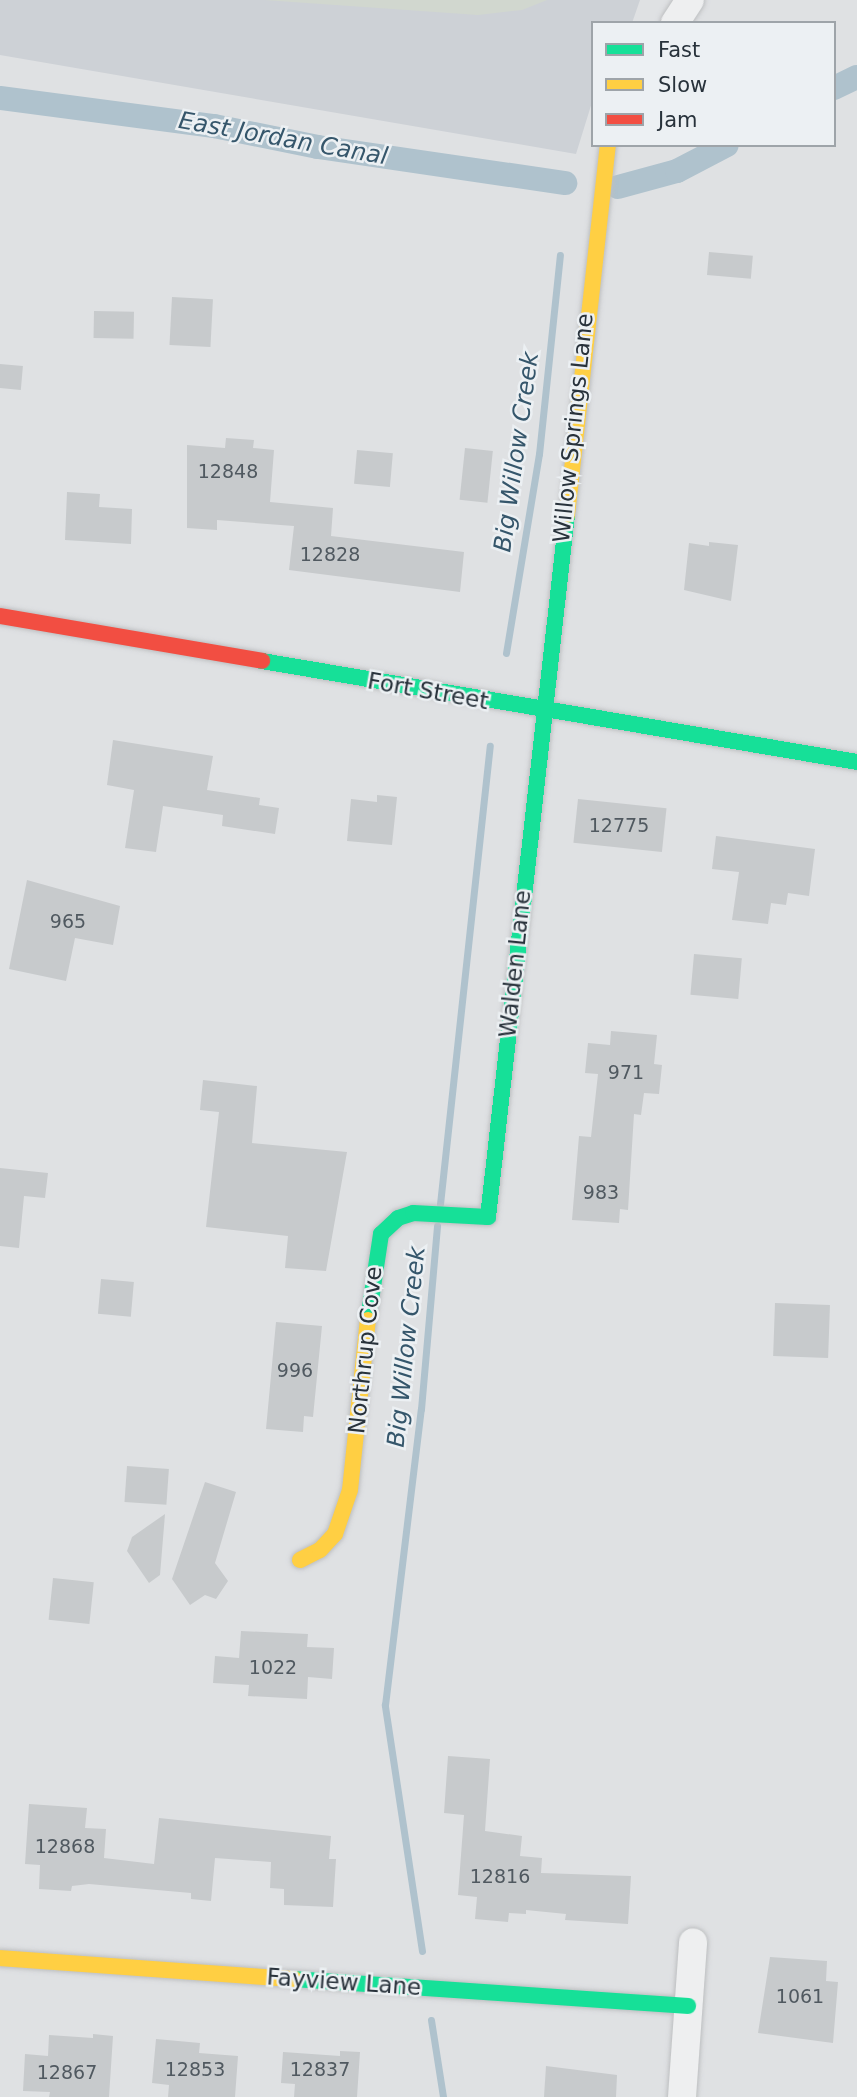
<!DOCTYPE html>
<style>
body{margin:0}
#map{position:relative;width:857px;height:2097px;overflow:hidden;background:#dfe1e3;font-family:"DejaVu Sans",sans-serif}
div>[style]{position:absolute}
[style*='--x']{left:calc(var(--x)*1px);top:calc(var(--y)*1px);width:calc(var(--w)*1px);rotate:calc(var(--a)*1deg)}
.built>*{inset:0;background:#cdd1d6}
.green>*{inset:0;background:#d1d7cf}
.stream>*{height:7px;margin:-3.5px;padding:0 3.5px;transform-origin:3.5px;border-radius:3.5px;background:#afc2cd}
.canal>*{height:24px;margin:-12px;padding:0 12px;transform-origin:12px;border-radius:12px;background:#afc2cd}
.building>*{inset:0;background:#c7cacc;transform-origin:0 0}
.roads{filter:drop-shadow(0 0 2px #bdbfc1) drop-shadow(0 0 2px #bdbfc1)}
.street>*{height:28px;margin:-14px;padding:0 14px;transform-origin:14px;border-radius:14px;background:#eeeff0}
.fast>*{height:16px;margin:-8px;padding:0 8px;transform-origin:8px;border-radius:8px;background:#16e098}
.slow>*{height:16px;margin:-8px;padding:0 8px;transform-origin:8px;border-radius:8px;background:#ffcf43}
.jam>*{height:16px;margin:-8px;padding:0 8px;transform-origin:8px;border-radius:8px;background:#f24e42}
span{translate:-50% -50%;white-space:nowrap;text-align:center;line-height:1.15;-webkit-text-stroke:5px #ecf0f3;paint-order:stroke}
.number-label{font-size:19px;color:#505960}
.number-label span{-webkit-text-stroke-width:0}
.street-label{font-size:23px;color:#28323b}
.water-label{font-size:24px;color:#35566b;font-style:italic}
.legend{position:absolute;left:591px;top:21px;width:245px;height:126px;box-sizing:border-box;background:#ecf0f3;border:2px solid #9ea4a9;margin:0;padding:9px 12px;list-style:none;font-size:21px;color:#28323b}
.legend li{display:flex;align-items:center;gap:14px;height:35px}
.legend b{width:35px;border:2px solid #9ea4a9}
</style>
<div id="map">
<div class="built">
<i style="clip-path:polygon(0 0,640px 0,632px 23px,593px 23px,593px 99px,576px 154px,0 55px)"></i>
</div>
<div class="green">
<i style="clip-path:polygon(264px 0,547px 0,522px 10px,478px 15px)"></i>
</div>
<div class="stream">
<i style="--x:506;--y:653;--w:202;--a:-80.6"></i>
<i style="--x:539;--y:454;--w:200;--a:-84"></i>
<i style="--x:440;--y:1204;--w:461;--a:-83.8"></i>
<i style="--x:422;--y:1951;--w:249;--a:-98.6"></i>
<i style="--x:385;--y:1705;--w:298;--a:-83.1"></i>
<i style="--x:421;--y:1409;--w:184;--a:-85"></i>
<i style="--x:431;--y:2020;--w:78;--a:81.1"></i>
</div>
<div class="canal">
<i style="--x:834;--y:88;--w:25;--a:-26"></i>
<i style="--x:0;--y:98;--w:216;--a:7.5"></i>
<i style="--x:214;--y:126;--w:106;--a:11.4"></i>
<i style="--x:318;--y:147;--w:250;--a:8.3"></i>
<i style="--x:618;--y:187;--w:61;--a:-15.2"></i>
<i style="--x:677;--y:171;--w:56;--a:-27.5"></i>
</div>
<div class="building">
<i style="left:709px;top:252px;width:44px;height:23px;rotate:5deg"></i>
<i style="left:172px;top:297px;width:41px;height:48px;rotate:3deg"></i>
<i style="left:94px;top:311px;width:40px;height:27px;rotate:1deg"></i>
<i style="left:0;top:364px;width:23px;height:24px;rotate:5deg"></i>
<i style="clip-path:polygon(226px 438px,254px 440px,253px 448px,274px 450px,270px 502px,333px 508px,331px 536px,464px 552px,460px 592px,289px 570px,294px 526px,217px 520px,217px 530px,187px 528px,187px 445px,225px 448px)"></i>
<i style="left:465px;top:448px;width:28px;height:52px;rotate:6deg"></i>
<i style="left:357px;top:450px;width:36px;height:34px;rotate:5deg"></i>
<i style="clip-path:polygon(67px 492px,100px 494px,99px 507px,132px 509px,131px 544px,65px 540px)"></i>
<i style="clip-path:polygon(709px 542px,738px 545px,731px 601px,684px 590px,689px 543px,709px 546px)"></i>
<i style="clip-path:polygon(113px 740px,213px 756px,207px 790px,260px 798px,259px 805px,279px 808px,275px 834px,222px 826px,223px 815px,163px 806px,156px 852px,125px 848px,134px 790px,107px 785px)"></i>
<i style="clip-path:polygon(377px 795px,397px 797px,392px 845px,347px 841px,351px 799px,377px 802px)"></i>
<i style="left:578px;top:799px;width:89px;height:44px;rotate:6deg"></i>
<i style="clip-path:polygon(716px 836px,815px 849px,809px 896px,788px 893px,786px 905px,771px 903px,768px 924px,732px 920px,739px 872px,712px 869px)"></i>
<i style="clip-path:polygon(27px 880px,120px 906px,113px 945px,75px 938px,66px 981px,9px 969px)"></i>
<i style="left:694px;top:954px;width:48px;height:41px;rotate:5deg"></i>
<i style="clip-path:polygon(611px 1031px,657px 1035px,654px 1064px,662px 1065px,659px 1094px,644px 1093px,641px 1115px,634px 1114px,628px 1210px,620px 1209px,619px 1223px,572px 1220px,579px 1136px,591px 1137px,598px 1074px,585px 1073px,588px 1043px,610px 1045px)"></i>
<i style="clip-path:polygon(203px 1080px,257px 1086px,252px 1143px,347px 1152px,326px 1271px,285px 1268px,288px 1236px,206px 1227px,219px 1112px,200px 1110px)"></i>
<i style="clip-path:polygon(0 1168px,48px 1173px,45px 1198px,24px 1196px,19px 1248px,0 1246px)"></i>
<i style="left:101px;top:1279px;width:33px;height:35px;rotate:5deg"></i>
<i style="left:775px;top:1303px;width:55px;height:53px;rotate:2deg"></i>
<i style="clip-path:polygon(276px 1322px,322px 1326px,313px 1417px,304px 1416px,303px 1432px,266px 1429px)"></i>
<i style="left:127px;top:1466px;width:42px;height:36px;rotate:4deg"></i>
<i style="clip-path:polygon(205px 1482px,236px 1492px,215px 1563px,228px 1581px,216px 1599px,205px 1595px,190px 1605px,172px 1579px)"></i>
<i style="clip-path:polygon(165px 1514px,160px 1575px,149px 1583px,127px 1551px,132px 1537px)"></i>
<i style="left:53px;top:1578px;width:41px;height:42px;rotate:6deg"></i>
<i style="clip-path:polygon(241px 1631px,308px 1634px,307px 1647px,334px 1648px,332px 1679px,308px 1677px,307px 1699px,248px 1696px,249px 1685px,213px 1683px,215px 1656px,239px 1658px)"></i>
<i style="clip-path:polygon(448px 1756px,490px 1759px,485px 1831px,522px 1836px,520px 1856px,542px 1858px,541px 1873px,631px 1876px,628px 1924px,565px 1920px,566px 1914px,526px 1910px,526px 1914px,509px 1913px,508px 1922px,475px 1919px,477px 1897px,458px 1895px,464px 1815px,444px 1813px)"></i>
<i style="clip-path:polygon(29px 1804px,87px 1808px,85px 1828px,106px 1829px,104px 1858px,154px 1864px,159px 1818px,331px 1836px,329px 1859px,336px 1859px,333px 1907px,284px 1905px,284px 1889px,270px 1888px,271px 1862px,215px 1858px,211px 1901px,191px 1899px,191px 1893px,89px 1884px,72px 1886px,71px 1891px,39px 1889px,40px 1865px,25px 1864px)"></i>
<i style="clip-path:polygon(770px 1957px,827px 1961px,826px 1981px,838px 1982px,833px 2043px,758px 2033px)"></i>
<i style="clip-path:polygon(93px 2034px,113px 2036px,109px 2097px,49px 2097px,50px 2092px,23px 2091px,25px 2054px,48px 2056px,49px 2035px,93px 2038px)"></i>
<i style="clip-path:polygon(156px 2039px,200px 2043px,199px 2053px,238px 2056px,235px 2097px,168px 2097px,169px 2085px,152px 2083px)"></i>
<i style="clip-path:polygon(340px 2051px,360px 2052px,357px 2097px,294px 2097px,295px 2084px,281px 2083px,283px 2052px,340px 2056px)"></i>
<i style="clip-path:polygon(546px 2066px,617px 2075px,616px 2097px,544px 2097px)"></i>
</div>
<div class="roads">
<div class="street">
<i style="--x:675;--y:23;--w:27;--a:-57"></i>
<i style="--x:682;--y:2097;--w:155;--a:-85.9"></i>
</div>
<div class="fast">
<i style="--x:262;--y:661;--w:604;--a:9.63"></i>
<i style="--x:368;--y:1320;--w:87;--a:-81.4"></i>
<i style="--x:381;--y:1234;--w:23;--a:-43"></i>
<i style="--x:398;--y:1218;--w:16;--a:-18"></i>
<i style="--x:413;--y:1213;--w:75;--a:3.1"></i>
<i style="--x:488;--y:1217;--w:706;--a:-83.58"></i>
<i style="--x:294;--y:1979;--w:395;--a:3.9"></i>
</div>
<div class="slow">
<i style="--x:567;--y:515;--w:372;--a:-83.7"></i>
<i style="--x:300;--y:1560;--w:22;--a:-27"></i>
<i style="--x:320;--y:1550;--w:22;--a:-47"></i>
<i style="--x:335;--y:1534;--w:46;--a:-71.2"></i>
<i style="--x:350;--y:1490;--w:171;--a:-84"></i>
<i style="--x:0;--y:1958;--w:295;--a:4.1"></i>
</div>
<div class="jam">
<i style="--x:0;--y:616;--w:266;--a:9.7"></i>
</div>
</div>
<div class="number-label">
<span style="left:228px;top:472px">12848</span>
<span style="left:330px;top:555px">12828</span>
<span style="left:619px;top:826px">12775</span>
<span style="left:68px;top:922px">965</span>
<span style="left:626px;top:1073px">971</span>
<span style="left:601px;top:1193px">983</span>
<span style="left:295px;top:1371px">996</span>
<span style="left:273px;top:1668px">1022</span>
<span style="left:65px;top:1847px">12868</span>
<span style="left:500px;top:1877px">12816</span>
<span style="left:800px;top:1997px">1061</span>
<span style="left:195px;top:2070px">12853</span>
<span style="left:320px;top:2070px">12837</span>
<span style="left:67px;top:2073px">12867</span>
</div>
<div class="street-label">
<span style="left:573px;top:428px;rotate:-84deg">Willow Springs Lane</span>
<span style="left:428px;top:691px;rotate:10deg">Fort Street</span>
<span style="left:515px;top:964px;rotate:-84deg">Walden Lane</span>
<span style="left:365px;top:1350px;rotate:-84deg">Northrup Cove</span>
<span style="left:344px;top:1982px;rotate:4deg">Fayview Lane</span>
</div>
<div class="water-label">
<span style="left:283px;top:139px;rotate:10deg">East Jordan Canal</span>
<span style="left:517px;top:452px;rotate:-82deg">Big Willow Creek</span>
<span style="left:407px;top:1347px;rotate:-84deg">Big Willow Creek</span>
</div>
<ul class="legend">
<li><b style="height:9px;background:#16e098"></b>Fast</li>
<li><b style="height:9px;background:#ffcf43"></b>Slow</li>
<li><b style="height:9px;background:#f24e42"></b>Jam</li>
</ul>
</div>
